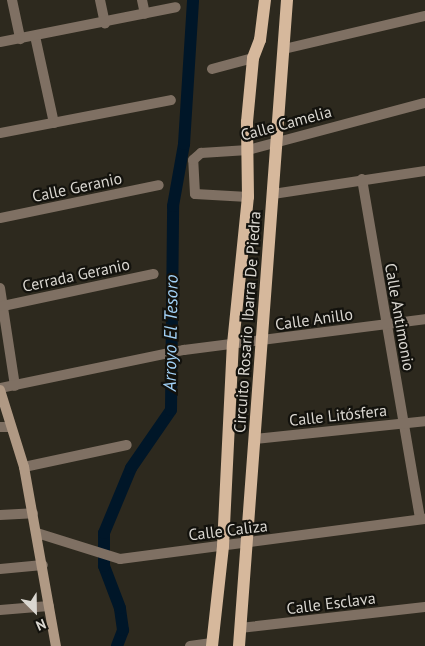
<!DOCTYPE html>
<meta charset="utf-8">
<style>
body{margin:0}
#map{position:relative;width:425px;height:646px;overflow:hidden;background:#2d291e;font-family:"PT Sans",sans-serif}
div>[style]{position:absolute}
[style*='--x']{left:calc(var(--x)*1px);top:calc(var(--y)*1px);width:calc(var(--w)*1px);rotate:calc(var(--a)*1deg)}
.canal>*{height:12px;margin:-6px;padding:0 6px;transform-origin:6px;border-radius:6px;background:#001628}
.street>*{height:10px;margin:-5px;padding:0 5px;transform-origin:5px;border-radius:5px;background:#7f7063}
.secondary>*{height:10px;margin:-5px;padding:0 5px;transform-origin:5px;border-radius:5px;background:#b09984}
.primary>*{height:12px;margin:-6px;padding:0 6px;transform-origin:6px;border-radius:6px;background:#d6b89c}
span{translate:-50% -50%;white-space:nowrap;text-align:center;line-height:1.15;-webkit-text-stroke:4.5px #13120d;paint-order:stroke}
.street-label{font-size:16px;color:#dad7d1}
.water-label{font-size:18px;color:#a2d1f6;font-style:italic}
.north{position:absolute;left:10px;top:586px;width:50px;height:50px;-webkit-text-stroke:4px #13120d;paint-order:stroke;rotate:157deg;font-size:14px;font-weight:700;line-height:20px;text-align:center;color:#dad7d1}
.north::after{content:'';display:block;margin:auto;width:18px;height:22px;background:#dad7d1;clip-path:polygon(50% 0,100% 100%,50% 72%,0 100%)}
</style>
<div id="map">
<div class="canal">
<i style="--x:117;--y:646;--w:17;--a:-69"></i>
<i style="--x:123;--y:630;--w:22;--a:-98"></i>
<i style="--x:120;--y:608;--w:45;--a:-110.9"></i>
<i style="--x:104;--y:566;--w:33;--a:-90"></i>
<i style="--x:104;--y:533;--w:70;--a:-67.4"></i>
<i style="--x:131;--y:468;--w:70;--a:-55.4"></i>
<i style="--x:171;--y:410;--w:204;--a:-89.4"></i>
<i style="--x:173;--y:206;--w:63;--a:-79.9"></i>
<i style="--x:184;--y:144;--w:144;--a:-86.4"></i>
</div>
<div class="street">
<i style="--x:12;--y:0;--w:40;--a:78"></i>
<i style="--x:100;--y:0;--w:24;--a:78"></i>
<i style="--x:142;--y:0;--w:14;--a:78"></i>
<i style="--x:35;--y:36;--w:89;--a:77.7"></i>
<i style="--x:0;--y:42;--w:179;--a:-11.2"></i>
<i style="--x:284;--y:49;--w:145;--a:-13.2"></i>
<i style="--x:212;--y:69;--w:42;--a:-15"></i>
<i style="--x:0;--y:133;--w:174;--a:-10.9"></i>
<i style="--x:362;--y:179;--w:345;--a:80.3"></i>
<i style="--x:273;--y:194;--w:154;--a:-8.6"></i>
<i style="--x:248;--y:197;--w:53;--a:-176.8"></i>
<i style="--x:195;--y:194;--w:34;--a:-93"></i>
<i style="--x:193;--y:160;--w:11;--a:-41"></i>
<i style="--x:201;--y:153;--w:47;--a:-3.7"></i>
<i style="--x:248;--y:150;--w:183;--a:-14.9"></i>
<i style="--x:0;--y:218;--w:162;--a:-11.7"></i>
<i style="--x:0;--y:288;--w:99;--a:81.3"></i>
<i style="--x:3;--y:306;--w:154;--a:-12"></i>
<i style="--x:0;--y:388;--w:188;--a:-11.7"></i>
<i style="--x:184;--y:350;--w:243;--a:-7.3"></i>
<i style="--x:0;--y:427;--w:9;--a:0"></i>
<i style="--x:255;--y:439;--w:171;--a:-6"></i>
<i style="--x:24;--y:467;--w:105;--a:-12.1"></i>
<i style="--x:0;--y:515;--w:33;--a:-3"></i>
<i style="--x:37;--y:533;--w:87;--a:17.4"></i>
<i style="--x:120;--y:559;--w:308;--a:-7.5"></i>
<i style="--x:0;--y:569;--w:43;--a:-5.3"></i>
<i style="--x:0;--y:610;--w:49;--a:-4.7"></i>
<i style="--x:240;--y:628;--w:186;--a:-6.5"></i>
<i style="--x:190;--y:646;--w:22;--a:-8"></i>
</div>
<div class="secondary">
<i style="--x:0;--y:390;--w:81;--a:72.7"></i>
<i style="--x:24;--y:467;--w:182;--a:79.9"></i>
</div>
<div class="primary">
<i style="--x:212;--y:646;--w:101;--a:-83.7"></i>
<i style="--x:223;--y:546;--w:202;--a:-87.2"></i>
<i style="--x:233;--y:344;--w:148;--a:-84.2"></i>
<i style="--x:248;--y:197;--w:75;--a:-90.8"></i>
<i style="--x:247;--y:122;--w:64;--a:-84.6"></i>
<i style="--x:253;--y:58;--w:19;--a:-69"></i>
<i style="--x:260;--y:40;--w:40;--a:-82.9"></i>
<i style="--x:239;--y:646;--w:648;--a:-85.75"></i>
</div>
<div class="street-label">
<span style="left:286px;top:123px;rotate:-15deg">Calle Camelia</span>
<span style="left:77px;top:187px;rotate:-12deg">Calle Geranio</span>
<span style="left:76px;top:275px;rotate:-12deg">Cerrada Geranio</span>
<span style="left:400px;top:317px;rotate:80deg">Calle Antimonio</span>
<span style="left:314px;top:319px;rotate:-8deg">Calle Anillo</span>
<span style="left:247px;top:322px;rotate:-86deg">Circuito Rosario Ibarra De Piedra</span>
<span style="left:338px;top:415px;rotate:-6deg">Calle Litósfera</span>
<span style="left:228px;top:530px;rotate:-7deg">Calle Caliza</span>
<span style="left:331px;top:603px;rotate:-7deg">Calle Esclava</span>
</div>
<div class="water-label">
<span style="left:171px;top:333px;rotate:-89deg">Arroyo El Tesoro</span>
</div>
<div class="north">N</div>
</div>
